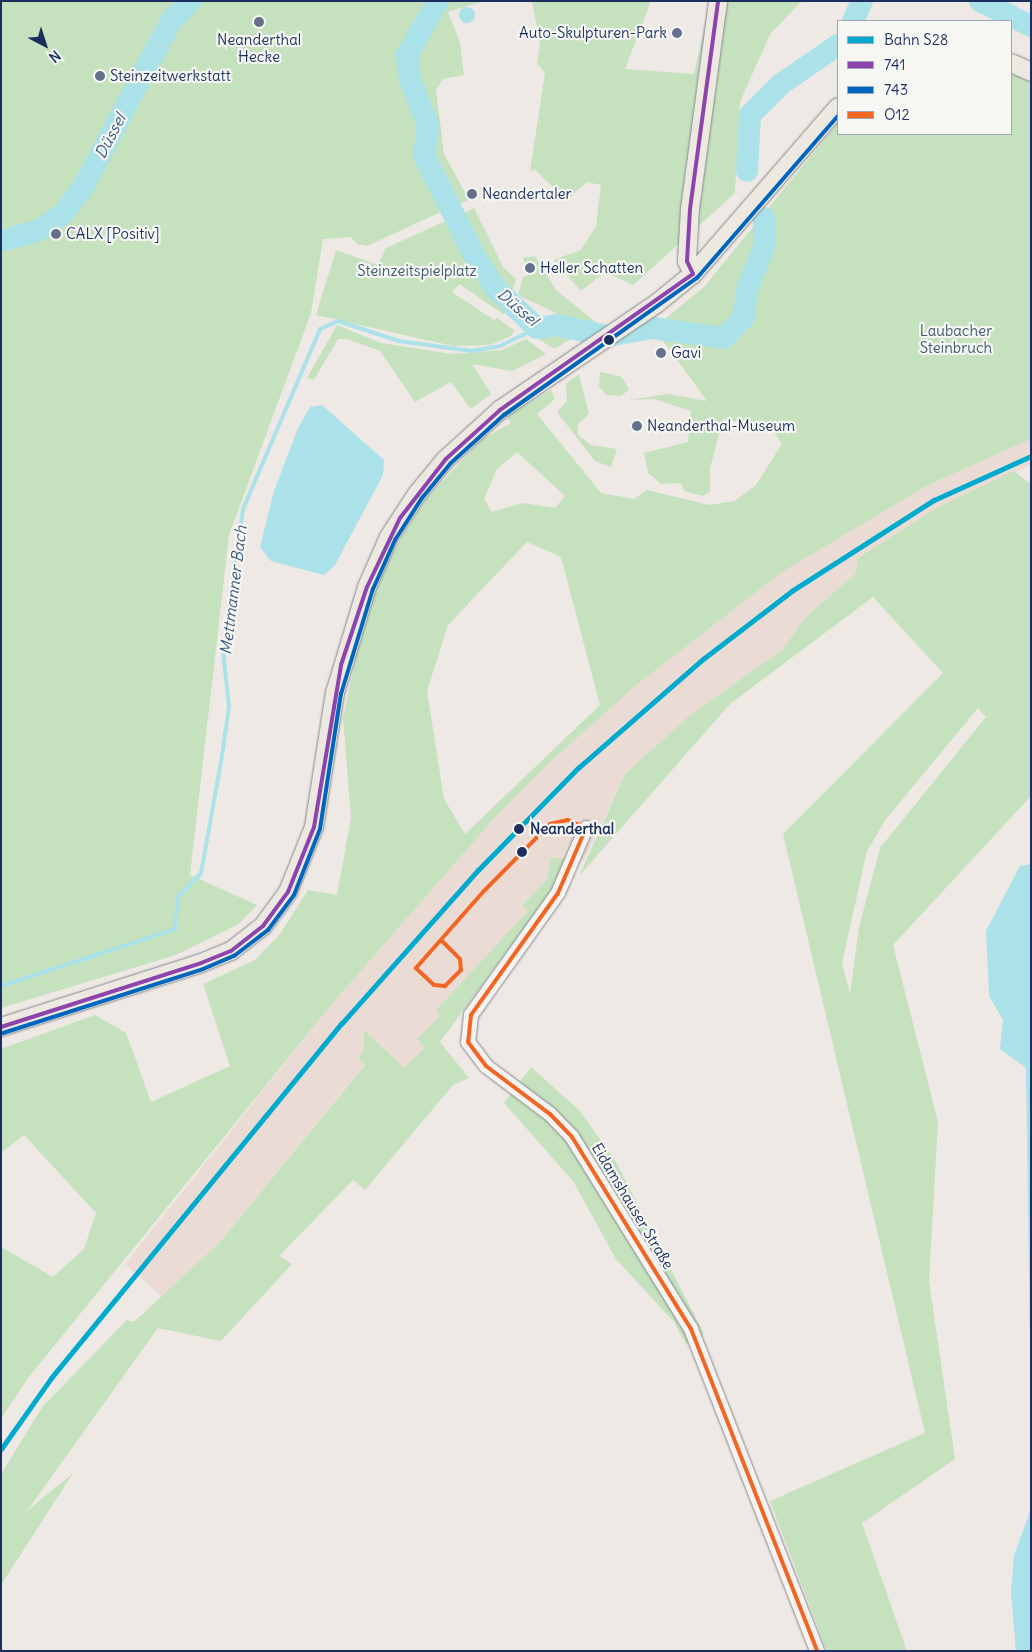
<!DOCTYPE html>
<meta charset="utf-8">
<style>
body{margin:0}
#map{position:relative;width:1032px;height:1652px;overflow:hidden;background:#eee9e4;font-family:Delius,sans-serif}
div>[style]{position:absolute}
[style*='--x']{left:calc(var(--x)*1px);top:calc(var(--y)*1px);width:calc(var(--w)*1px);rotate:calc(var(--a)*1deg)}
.built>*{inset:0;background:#eadcd4}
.green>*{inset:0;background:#c5e1be}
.water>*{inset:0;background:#abe1e9}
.round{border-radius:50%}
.stream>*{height:4px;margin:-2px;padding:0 2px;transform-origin:2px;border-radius:2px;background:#abe1e9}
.river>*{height:22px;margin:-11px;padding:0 11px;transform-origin:11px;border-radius:11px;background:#abe1e9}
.roads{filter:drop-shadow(0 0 1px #86888e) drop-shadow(0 0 1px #86888e)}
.minor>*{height:14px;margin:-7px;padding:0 7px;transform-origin:7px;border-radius:7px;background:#f4f3f1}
.major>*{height:18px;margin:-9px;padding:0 9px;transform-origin:9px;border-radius:9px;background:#ede9e1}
.bus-1>*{height:4px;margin:-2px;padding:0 2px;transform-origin:2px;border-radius:2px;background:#8e44ad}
.bus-2>*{height:4px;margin:-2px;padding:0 2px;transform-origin:2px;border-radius:2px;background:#0065bd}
.bus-3>*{height:4px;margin:-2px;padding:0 2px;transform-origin:2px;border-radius:2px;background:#f26522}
.rail-1>*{height:5px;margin:-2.5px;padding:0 2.5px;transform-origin:2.5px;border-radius:2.5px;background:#00a9ce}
.dots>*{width:14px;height:14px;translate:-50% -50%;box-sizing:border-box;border:2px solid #f6f6f2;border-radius:50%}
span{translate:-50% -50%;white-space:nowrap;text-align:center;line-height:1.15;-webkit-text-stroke:4.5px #f6f6f2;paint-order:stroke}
.poi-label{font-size:15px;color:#1b2f5e}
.right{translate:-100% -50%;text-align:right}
.left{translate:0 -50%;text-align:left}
.park-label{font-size:15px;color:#3d5a6e}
.stop-label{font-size:15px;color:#1b2f5e;font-weight:700}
.street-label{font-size:15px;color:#1b2f5e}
.water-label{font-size:16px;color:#385b81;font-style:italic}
.frame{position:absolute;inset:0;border:2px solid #1b2f5e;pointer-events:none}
.legend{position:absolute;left:837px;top:20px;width:175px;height:115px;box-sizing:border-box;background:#f6f6f2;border:1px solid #9ea6b7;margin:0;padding:6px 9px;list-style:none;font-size:15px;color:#1b2f5e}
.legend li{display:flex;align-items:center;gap:10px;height:25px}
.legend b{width:25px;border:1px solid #9ea6b7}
.north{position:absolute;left:20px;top:20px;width:50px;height:50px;-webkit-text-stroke:4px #f6f6f2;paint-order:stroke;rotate:140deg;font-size:14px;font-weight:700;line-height:20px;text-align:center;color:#1b2f5e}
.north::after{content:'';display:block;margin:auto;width:18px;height:22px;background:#1b2f5e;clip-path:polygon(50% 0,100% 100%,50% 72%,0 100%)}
</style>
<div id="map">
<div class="built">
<i style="clip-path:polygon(1031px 439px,1031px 465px,938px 507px,858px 558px,856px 573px,805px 618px,783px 649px,688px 717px,625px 774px,584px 860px,551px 858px,547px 879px,522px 904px,528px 911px,436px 1010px,441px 1016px,425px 1048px,404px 1069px,364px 1030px,364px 1051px,358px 1058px,365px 1064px,220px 1242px,162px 1297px,125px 1264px,332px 1004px,490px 823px,548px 764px,635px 686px,782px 572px,928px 485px)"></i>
</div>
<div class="green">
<i style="clip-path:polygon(1px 1px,484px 1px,448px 12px,460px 42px,464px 75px,443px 79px,436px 90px,444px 154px,469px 200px,458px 205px,450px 192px,438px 201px,443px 211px,367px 246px,357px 244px,351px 237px,323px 239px,311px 313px,229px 535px,190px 875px,257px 905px,239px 924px,176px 955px,1px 1008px)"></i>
<i style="clip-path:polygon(532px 1px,651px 1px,625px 69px,694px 74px,710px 1px,802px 1px,770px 34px,740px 102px,735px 193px,633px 285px,605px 272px,581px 291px,554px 260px,581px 250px,596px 226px,601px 185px,587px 182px,567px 200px,535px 170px,530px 171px,545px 73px,537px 63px,540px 45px)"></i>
<i style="clip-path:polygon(evenodd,1011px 72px,1031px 81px,1031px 439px,928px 485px,782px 572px,635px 686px,548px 764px,490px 823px,332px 1004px,28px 1378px,1px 1419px,1px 1247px,53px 1277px,84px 1249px,96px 1213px,24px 1135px,1px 1153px,1px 1049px,95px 1015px,126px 1033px,151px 1102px,230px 1066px,203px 984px,255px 960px,280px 934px,308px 890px,337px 895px,351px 818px,343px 718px,363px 625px,388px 559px,426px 499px,481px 440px,511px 423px,506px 416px,551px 390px,555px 399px,537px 414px,601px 493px,634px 499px,647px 490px,709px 505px,735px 501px,756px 485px,782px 444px,773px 430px,723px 419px,710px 468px,710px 492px,703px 496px,684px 491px,681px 483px,661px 484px,648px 473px,644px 453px,688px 442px,691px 411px,654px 399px,630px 400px,667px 394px,707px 401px,661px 338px,659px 324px,704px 287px,838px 123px,838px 134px,1011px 134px,1011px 72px,517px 452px,565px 496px,555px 508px,523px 503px,492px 512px,484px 499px,497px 469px,517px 452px,1011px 72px,527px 542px,561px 557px,600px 705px,465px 834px,444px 799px,427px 691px,448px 625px,527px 542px)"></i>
<i style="clip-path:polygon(474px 208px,503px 267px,516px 279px,512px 292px,490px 268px,461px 215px)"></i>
<i style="clip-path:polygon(450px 219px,480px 276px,510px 307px,503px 314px,459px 284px,452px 292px,494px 320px,497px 318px,514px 330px,511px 336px,490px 345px,453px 346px,316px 315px,336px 250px,378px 265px,386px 248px)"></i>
<i style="clip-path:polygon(535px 256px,556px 290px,597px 323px,562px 316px,518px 295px,523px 277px,528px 275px,523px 258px)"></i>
<i style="clip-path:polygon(337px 325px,381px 343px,452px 354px,502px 350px,526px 339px,546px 354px,512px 371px,472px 364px,491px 394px,471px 409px,451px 382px,415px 402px,380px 351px,347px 339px,338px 339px,314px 380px,307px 378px)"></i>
<i style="clip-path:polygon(549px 332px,562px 334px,578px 335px,554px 349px,534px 336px)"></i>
<i style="clip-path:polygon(600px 372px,622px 377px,629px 390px,621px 396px,606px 395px,599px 386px)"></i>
<i style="clip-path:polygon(579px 374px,589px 414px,578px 424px,578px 435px,591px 445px,617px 449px,611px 467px,595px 461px,557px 412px,567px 401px,566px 384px)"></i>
<i style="clip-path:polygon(evenodd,1014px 471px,1031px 484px,1031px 796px,893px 945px,938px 1122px,929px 1281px,955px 1459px,862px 1523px,907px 1651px,827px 1651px,770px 1501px,925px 1433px,783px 834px,943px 673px,873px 597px,730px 704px,579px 876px,625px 774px,688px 717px,783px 649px,805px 618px,856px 573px,858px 558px,938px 507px,1014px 471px,978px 708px,986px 717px,880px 848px,859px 927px,850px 994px,842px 963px,867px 851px,886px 819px,978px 708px)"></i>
<i style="clip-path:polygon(551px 857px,567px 859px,550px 893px,440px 1042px,469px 1078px,453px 1085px,365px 1190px,353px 1180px,279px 1256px,292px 1264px,221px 1341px,158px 1328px,27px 1511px,73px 1473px,1px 1585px,1px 1474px,43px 1406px,127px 1320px,134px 1322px,220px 1242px,365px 1065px,358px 1058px,364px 1051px,364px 1030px,404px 1068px,425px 1048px,417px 1039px,440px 1016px,436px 1010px,528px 911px,522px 905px,547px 879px)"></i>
<i style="clip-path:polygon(531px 1067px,579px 1110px,615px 1160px,704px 1334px,686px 1344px,674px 1322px,616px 1259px,573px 1181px,504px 1103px)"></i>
</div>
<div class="water">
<i class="round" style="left:459px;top:7px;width:16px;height:16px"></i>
<i style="clip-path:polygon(322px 405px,384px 460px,383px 475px,335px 565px,324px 575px,271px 561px,260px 547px,274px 491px,298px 428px,310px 407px)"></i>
<i style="clip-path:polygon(1031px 864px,1031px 1417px,1026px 1068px,1000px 1049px,1003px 1020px,989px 996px,986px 931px,1020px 866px)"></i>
<i style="clip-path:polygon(1031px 1509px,1031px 1651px,1016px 1651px,1011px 1593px,1014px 1555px)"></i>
</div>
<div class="stream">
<i style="--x:1;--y:986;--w:183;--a:-18.1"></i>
<i style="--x:175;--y:929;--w:32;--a:-85"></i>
<i style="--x:178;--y:897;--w:33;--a:-46"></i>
<i style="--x:201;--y:873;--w:119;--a:-79.8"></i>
<i style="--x:222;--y:756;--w:49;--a:-81.9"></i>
<i style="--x:229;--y:707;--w:57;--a:-96"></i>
<i style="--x:223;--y:650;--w:142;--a:-81.9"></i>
<i style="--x:243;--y:509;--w:196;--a:-66.8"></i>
<i style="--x:320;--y:329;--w:20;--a:-24"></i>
<i style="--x:338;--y:321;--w:64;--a:18.2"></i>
<i style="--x:399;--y:341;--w:74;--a:7.8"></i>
<i style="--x:472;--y:351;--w:28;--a:-10"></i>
<i style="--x:500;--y:346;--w:41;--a:-25.9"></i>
</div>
<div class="river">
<i style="--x:438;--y:1;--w:62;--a:119.9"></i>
<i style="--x:407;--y:55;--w:24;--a:83"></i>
<i style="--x:410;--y:79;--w:50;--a:69"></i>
<i style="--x:428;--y:126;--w:29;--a:98"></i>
<i style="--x:424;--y:155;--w:116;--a:63.4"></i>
<i style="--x:476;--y:259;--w:37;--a:56"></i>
<i style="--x:497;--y:290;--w:55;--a:43.5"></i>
<i style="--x:537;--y:328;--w:19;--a:-9"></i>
<i style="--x:556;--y:325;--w:52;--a:12.2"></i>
<i style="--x:607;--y:336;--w:47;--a:-9.9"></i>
<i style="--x:653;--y:328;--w:72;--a:8"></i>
<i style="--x:724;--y:338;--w:28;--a:-46"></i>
<i style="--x:743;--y:318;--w:30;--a:-81"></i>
<i style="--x:748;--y:288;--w:45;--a:-69.1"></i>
<i style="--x:764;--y:246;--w:28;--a:-90"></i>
<i style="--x:980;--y:1;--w:57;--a:26.1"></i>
<i style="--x:853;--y:21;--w:22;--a:-66"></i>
<i style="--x:747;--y:171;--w:56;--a:-86.9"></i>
<i style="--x:750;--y:115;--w:44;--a:-45"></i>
<i style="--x:781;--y:84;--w:69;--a:-34.4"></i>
<i style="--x:1;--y:241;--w:37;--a:-16"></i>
<i style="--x:37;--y:231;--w:31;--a:-33"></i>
<i style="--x:63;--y:214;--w:31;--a:-53"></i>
<i style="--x:82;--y:189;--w:190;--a:-62.1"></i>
<i style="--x:171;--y:21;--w:28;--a:-45"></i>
</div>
<div class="roads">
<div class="minor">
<i style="--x:586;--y:828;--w:71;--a:113.3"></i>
<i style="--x:558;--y:893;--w:150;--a:125.5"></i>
<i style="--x:471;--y:1015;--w:27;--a:96"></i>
<i style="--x:468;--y:1042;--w:30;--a:53"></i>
<i style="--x:486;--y:1066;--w:80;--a:36.9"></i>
<i style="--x:550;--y:1114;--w:32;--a:46"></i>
<i style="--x:572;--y:1137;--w:226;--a:58.2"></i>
<i style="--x:691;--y:1329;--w:346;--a:68.6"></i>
</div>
<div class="major">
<i style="--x:1011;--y:63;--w:22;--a:24"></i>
<i style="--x:693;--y:274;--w:14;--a:-115"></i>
<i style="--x:687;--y:261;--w:52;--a:-86.7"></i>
<i style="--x:690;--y:209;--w:210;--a:-82.3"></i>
<i style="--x:1;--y:1027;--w:210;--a:-17.7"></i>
<i style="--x:201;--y:963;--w:32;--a:-22"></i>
<i style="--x:231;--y:951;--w:41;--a:-38"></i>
<i style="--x:263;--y:926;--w:42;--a:-53.7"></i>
<i style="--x:288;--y:892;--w:70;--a:-68.2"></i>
<i style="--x:314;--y:827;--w:136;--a:-81.1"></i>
<i style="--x:335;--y:693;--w:111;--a:-73.2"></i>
<i style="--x:367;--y:587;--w:55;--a:-66.3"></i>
<i style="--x:389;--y:537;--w:51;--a:-56.9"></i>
<i style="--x:417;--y:494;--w:45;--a:-50.4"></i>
<i style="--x:446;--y:459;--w:73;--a:-42.2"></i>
<i style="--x:500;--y:410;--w:189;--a:-34.2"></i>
<i style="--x:656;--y:304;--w:48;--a:-39"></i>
<i style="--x:693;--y:274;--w:221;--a:-49"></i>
</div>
</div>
<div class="bus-1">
<i style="--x:693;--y:274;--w:14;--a:-115"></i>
<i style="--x:687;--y:261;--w:52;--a:-86.7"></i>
<i style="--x:690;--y:209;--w:210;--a:-82.3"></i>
<i style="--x:1;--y:1027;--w:210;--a:-17.7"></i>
<i style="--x:201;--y:963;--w:32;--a:-22"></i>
<i style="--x:231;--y:951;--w:41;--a:-38"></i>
<i style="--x:263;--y:926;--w:42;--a:-53.7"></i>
<i style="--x:288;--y:892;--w:70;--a:-68.2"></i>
<i style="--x:314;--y:827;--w:164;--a:-80.5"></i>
<i style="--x:341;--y:665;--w:82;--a:-71.6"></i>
<i style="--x:367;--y:587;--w:76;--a:-64.4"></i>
<i style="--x:400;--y:518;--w:75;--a:-52.1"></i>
<i style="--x:446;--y:459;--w:73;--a:-42.2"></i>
<i style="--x:500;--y:410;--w:236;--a:-35.2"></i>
</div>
<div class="bus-2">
<i style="--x:3;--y:1033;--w:210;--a:-17.7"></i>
<i style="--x:203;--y:969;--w:34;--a:-23"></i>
<i style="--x:234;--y:956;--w:43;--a:-37.4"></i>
<i style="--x:268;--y:930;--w:44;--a:-53.4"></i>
<i style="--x:294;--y:895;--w:71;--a:-68.5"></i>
<i style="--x:320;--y:829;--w:137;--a:-81.2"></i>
<i style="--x:341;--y:694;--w:110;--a:-73.1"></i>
<i style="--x:373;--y:589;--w:54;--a:-65.8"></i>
<i style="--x:395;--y:540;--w:50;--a:-57.3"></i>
<i style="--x:422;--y:498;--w:45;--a:-50.4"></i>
<i style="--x:451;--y:463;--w:72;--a:-42.2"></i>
<i style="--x:504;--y:415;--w:237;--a:-35.4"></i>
<i style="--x:697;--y:278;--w:215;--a:-49"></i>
</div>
<div class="bus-3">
<i style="--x:586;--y:828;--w:71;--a:113.3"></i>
<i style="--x:558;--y:893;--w:150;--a:125.5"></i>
<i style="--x:471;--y:1015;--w:27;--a:96"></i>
<i style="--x:468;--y:1042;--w:30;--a:53"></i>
<i style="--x:486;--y:1066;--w:80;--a:36.9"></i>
<i style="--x:550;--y:1114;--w:32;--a:46"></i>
<i style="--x:572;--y:1137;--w:226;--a:58.2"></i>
<i style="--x:691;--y:1329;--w:346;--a:68.6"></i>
<i style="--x:442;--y:941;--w:25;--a:45"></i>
<i style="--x:460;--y:959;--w:11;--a:85"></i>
<i style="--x:461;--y:970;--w:23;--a:135"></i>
<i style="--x:445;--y:986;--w:11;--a:-175"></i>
<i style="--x:434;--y:985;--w:25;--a:-137"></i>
<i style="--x:416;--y:968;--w:101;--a:-48.6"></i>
<i style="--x:483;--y:892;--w:95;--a:-45.4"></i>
<i style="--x:550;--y:824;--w:18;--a:-13"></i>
<i style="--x:568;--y:820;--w:20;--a:24"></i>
</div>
<div class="rail-1">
<i style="--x:1;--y:1449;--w:87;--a:-54.8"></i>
<i style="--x:51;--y:1378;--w:459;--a:-50.7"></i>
<i style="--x:342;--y:1023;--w:205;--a:-48.4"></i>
<i style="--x:478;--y:870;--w:143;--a:-45.6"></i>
<i style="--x:578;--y:768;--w:166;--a:-41.1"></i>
<i style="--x:703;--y:659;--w:113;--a:-37.5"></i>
<i style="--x:793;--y:590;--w:167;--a:-32.6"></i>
<i style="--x:934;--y:500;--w:107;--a:-24.4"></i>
</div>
<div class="dots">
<i style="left:259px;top:22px;background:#65708d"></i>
<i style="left:677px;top:33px;background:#65708d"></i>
<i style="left:100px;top:76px;background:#65708d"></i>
<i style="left:472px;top:194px;background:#65708d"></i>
<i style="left:56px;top:234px;background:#65708d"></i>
<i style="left:530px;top:268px;background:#65708d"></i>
<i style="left:609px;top:340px;background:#1b2f5e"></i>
<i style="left:661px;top:353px;background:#65708d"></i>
<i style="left:637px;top:426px;background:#65708d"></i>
<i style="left:519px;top:829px;background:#1b2f5e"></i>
<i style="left:522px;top:852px;background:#1b2f5e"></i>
</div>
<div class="poi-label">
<span class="right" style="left:667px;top:33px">Auto-Skulpturen-Park</span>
<span style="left:259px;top:48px">Neanderthal<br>Hecke</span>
<span class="left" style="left:110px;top:76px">Steinzeitwerkstatt</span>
<span class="left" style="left:482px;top:194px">Neandertaler</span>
<span class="left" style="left:66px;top:234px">CALX [Positiv]</span>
<span class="left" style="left:540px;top:268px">Heller Schatten</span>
<span class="left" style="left:671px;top:353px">Gavi</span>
<span class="left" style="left:647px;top:426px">Neanderthal-Museum</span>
</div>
<div class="park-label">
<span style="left:417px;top:271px">Steinzeitspielplatz</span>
<span style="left:956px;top:339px">Laubacher<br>Steinbruch</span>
</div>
<div class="stop-label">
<span class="left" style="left:530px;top:829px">Neanderthal</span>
</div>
<div class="street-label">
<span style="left:633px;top:1206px;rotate:59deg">Eidamshauser Straße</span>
</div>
<div class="water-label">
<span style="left:110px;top:136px;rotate:-62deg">Düssel</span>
<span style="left:518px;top:307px;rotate:41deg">Düssel</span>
<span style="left:233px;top:590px;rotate:-83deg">Mettmanner Bach</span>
</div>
<div class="frame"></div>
<ul class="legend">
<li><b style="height:6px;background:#00a9ce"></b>Bahn S28</li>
<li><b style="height:6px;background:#8e44ad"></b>741</li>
<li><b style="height:6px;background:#0065bd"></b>743</li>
<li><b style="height:6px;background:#f26522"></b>O12</li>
</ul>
<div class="north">N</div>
</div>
